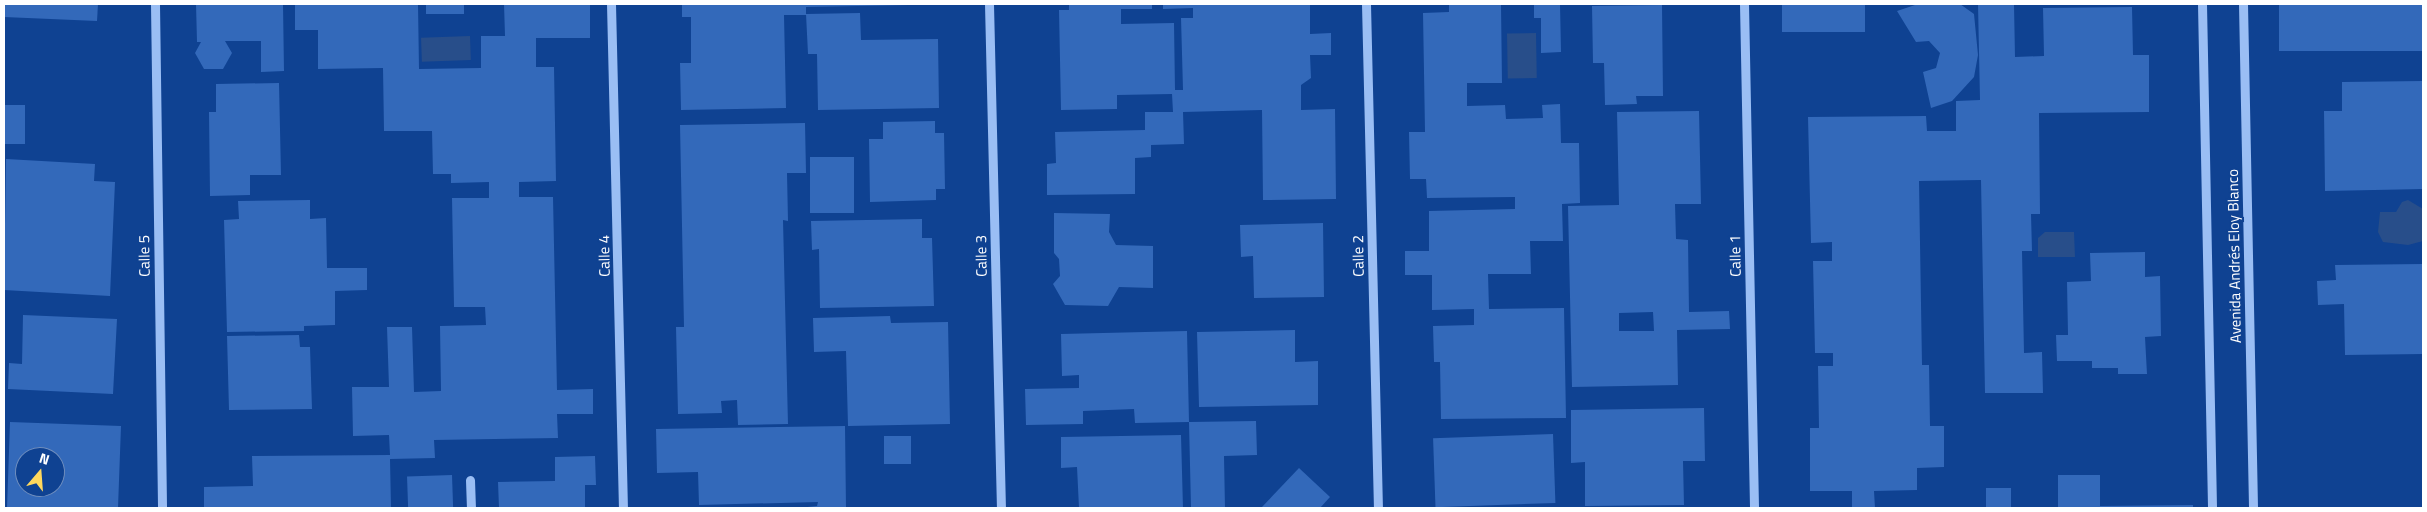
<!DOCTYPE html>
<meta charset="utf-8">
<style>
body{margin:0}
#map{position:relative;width:2427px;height:512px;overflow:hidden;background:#0f4292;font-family:"Titillium Web",sans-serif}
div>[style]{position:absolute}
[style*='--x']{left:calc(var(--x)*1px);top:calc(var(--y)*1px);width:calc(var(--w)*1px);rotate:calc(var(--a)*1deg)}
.water>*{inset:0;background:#284e8a;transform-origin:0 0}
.building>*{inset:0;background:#3369ba;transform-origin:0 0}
.minor>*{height:9px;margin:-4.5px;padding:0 4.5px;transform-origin:4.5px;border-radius:4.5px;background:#9abef4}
span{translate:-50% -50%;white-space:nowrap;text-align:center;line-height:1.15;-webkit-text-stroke:4px #0f4292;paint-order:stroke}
.street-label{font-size:15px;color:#fff}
.frame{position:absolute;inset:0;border:5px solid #fff;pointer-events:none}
.north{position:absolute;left:15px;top:447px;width:50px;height:50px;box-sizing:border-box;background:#0f4292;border:1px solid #6f8ebe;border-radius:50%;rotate:18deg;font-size:14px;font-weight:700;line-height:20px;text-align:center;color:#fff}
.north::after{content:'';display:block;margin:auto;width:18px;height:22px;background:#ffd85d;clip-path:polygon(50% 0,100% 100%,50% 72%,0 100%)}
</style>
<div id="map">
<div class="water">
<i style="left:1536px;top:33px;width:45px;height:29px;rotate:89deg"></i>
<i style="left:470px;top:36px;width:24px;height:49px;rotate:88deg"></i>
<i style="clip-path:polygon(2408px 200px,2423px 209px,2423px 241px,2408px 245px,2383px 242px,2378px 232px,2380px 212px,2396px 212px,2402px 202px)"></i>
<i style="clip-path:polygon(2045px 232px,2074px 232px,2075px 257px,2038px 257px,2038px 238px)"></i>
</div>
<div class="building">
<i style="clip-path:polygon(4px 4px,98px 4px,97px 21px,4px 17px)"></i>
<i style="clip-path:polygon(196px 4px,283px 4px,284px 71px,261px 72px,261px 41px,225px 41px,232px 53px,223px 69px,204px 69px,195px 53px,201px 42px,197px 42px)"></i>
<i style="clip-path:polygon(295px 4px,418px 4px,419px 69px,481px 68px,481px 36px,505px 36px,504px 4px,590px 4px,590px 38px,536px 38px,536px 67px,554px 67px,556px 181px,519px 182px,519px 197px,553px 197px,557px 390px,593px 389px,593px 414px,557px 414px,558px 438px,434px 440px,435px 458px,390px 459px,391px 508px,204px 508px,204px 487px,253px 486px,252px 456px,390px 455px,389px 435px,353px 436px,352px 387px,389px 387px,387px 327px,412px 327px,414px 392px,441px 391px,440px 326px,486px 325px,485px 307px,454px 307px,452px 198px,489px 198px,489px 182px,451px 183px,451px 174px,433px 174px,432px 131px,384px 131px,383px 68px,318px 69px,318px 30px,295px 30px)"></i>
<i style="left:426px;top:4px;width:38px;height:10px"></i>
<i style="clip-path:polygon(682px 4px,909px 4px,909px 5px,806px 7px,806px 15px,784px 15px,786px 108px,681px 110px,680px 63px,691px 63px,691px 17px,682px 17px)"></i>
<i style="clip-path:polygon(1069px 4px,1152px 4px,1152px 9px,1121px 9px,1121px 24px,1174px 23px,1175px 90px,1183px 90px,1181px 18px,1193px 18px,1193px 8px,1163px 9px,1163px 4px,1310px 4px,1310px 34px,1331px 33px,1331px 55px,1310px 55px,1311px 78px,1301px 85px,1301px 110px,1335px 109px,1336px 199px,1263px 200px,1262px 110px,1183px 112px,1184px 144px,1151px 145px,1151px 157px,1135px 158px,1135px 194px,1047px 195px,1047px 164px,1056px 163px,1055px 132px,1145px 130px,1145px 112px,1173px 112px,1172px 94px,1117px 95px,1117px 109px,1061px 110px,1059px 10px,1069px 10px)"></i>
<i style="clip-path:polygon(1449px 4px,1501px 4px,1502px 83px,1467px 83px,1467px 106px,1505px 105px,1506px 119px,1543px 118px,1542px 105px,1560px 104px,1561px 143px,1579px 143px,1580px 203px,1562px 204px,1563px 241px,1530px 241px,1531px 274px,1488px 274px,1489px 309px,1564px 308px,1566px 418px,1441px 419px,1440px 362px,1434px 362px,1433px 326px,1474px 325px,1474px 309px,1432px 310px,1432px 275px,1405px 275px,1405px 251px,1429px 251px,1429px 211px,1515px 209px,1515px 197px,1427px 198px,1426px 179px,1410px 179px,1409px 132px,1425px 132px,1423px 13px,1449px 12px)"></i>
<i style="clip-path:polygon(1534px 4px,1560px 4px,1561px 52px,1541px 53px,1541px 18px,1534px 18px)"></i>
<i style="left:1782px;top:4px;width:83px;height:28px"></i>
<i style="clip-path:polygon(1918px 4px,1960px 4px,1974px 14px,1978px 55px,1974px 77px,1952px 101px,1931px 108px,1923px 72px,1936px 68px,1940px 53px,1929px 41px,1916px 42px,1897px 11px)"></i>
<i style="clip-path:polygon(1978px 4px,2014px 4px,2015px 57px,2044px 56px,2043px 8px,2132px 7px,2133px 55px,2149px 55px,2149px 112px,2039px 113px,2040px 214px,2031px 214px,2032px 251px,2022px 251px,2024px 353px,2042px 352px,2043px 393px,1985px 393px,1981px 180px,1919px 181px,1922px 365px,1929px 365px,1930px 426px,1944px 426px,1944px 467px,1917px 468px,1917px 490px,1874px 491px,1875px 508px,1852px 508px,1852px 491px,1810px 491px,1810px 428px,1819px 428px,1818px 366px,1833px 366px,1833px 353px,1815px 353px,1813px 261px,1832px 261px,1832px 242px,1811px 243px,1808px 117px,1926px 116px,1927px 131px,1956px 131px,1956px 101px,1980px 100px)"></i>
<i style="left:2279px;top:4px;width:144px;height:47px"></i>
<i style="clip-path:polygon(1662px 5px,1663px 96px,1636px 96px,1637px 104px,1605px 105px,1604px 63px,1593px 63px,1592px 6px)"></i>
<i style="clip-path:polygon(860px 13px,861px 40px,938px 39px,939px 108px,818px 110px,817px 54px,808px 54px,806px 14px)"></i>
<i style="clip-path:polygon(2423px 81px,2423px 189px,2325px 191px,2324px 111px,2342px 111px,2342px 82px)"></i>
<i style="clip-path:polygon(279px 83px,281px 175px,250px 175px,250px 195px,210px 196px,209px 112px,216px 112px,216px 84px)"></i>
<i style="left:4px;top:105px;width:21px;height:39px"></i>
<i style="clip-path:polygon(evenodd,1699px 111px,1701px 204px,1675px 204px,1676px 239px,1688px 240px,1689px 312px,1729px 311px,1730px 329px,1677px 330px,1678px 385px,1572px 387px,1568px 206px,1619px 205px,1617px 112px,1699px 111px,1653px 312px,1654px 331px,1619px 331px,1619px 313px,1653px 312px)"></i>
<i style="clip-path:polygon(935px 121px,935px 133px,944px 133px,945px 189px,936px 189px,936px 200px,870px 202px,869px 139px,883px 139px,883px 122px)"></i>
<i style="clip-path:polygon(805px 123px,806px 173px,787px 173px,788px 221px,783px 220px,788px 424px,738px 425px,737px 400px,721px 401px,722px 413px,678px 414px,676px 327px,684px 327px,680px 125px)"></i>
<i style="left:810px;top:157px;width:44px;height:56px"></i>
<i style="clip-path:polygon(6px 159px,95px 164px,94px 181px,115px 182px,110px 296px,4px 290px)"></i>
<i style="clip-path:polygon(310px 200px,310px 219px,326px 218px,327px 268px,367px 268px,367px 290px,335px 291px,335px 325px,304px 326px,304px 331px,227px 332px,224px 220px,239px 219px,238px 201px)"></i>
<i style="clip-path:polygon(1054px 213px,1110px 214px,1109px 232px,1116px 245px,1153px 246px,1153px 288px,1119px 287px,1108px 306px,1065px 305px,1053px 284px,1060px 276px,1059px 259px,1054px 253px)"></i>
<i style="clip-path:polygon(922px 219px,922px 238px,932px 238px,934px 306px,820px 308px,819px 249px,812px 250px,811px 221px)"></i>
<i style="clip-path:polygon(1323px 223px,1324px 297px,1254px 298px,1253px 256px,1241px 257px,1240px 225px)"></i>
<i style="clip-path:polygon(2145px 252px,2145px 277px,2160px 276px,2161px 336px,2145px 337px,2147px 374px,2118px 374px,2118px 368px,2092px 368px,2092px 361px,2057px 361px,2056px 335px,2068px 335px,2067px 282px,2091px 281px,2090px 253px)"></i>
<i style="clip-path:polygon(2423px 264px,2423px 354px,2345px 355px,2344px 304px,2318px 305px,2317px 281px,2336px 280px,2335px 265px)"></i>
<i style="clip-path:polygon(23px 315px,117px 319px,113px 394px,8px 389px,9px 363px,22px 364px)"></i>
<i style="clip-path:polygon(890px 316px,891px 323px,948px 322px,950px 424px,848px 426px,846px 351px,814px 352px,813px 318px)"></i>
<i style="clip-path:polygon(1295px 330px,1295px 362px,1318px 361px,1318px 405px,1199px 407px,1197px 332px)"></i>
<i style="clip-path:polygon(1187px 331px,1189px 422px,1135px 423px,1134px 409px,1083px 411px,1083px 424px,1026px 425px,1025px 389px,1079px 388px,1079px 375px,1062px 376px,1061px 334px)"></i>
<i style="clip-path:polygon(299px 335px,300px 347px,310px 347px,312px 409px,229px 410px,227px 336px)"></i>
<i style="clip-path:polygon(1704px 408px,1705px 461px,1683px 461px,1684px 505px,1585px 506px,1585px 462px,1571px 463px,1571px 410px)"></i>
<i style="clip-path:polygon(1256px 421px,1257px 455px,1224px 456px,1225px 508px,1191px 508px,1189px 422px)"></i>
<i style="clip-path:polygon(evenodd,10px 422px,121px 426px,118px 508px,7px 508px,10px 422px,25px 457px,55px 457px,55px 487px,25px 487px,25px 457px)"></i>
<i style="clip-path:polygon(845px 426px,846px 508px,798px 508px,817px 506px,818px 502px,699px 505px,698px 472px,657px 473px,656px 429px)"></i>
<i style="left:1553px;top:434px;width:69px;height:120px;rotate:88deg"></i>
<i style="clip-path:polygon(1181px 435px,1183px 508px,1079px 508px,1077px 467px,1061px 468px,1061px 437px)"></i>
<i style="left:884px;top:436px;width:27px;height:28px"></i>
<i style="clip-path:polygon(595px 456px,596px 485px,585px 485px,585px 508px,499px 508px,498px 482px,555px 481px,555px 457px)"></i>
<i style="clip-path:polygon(1299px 468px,1330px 497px,1320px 508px,1261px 508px)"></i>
<i style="left:452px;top:475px;width:33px;height:45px;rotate:88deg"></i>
<i style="clip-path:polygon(2058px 475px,2100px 475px,2100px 506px,2193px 505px,2193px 508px,2058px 508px)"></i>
<i style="left:1986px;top:488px;width:25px;height:20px"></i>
</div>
<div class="minor">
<i style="--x:155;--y:4;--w:504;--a:89.2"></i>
<i style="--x:611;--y:4;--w:504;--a:88.64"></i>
<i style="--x:989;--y:4;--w:504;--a:88.64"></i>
<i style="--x:1366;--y:4;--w:504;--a:88.64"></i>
<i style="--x:1744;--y:4;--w:504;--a:88.86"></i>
<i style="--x:2202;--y:4;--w:504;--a:88.86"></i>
<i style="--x:2243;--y:4;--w:504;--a:88.86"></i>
<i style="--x:470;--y:480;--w:28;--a:88"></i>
</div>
<div class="street-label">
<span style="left:144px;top:256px;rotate:-91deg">Calle 5</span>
<span style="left:604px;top:256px;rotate:-91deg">Calle 4</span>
<span style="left:981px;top:256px;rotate:-91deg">Calle 3</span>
<span style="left:1358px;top:256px;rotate:-91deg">Calle 2</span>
<span style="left:1735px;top:256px;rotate:-91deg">Calle 1</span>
<span style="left:2234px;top:256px;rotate:-91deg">Avenida Andrés Eloy Blanco</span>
</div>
<div class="frame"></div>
<div class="north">N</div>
</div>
